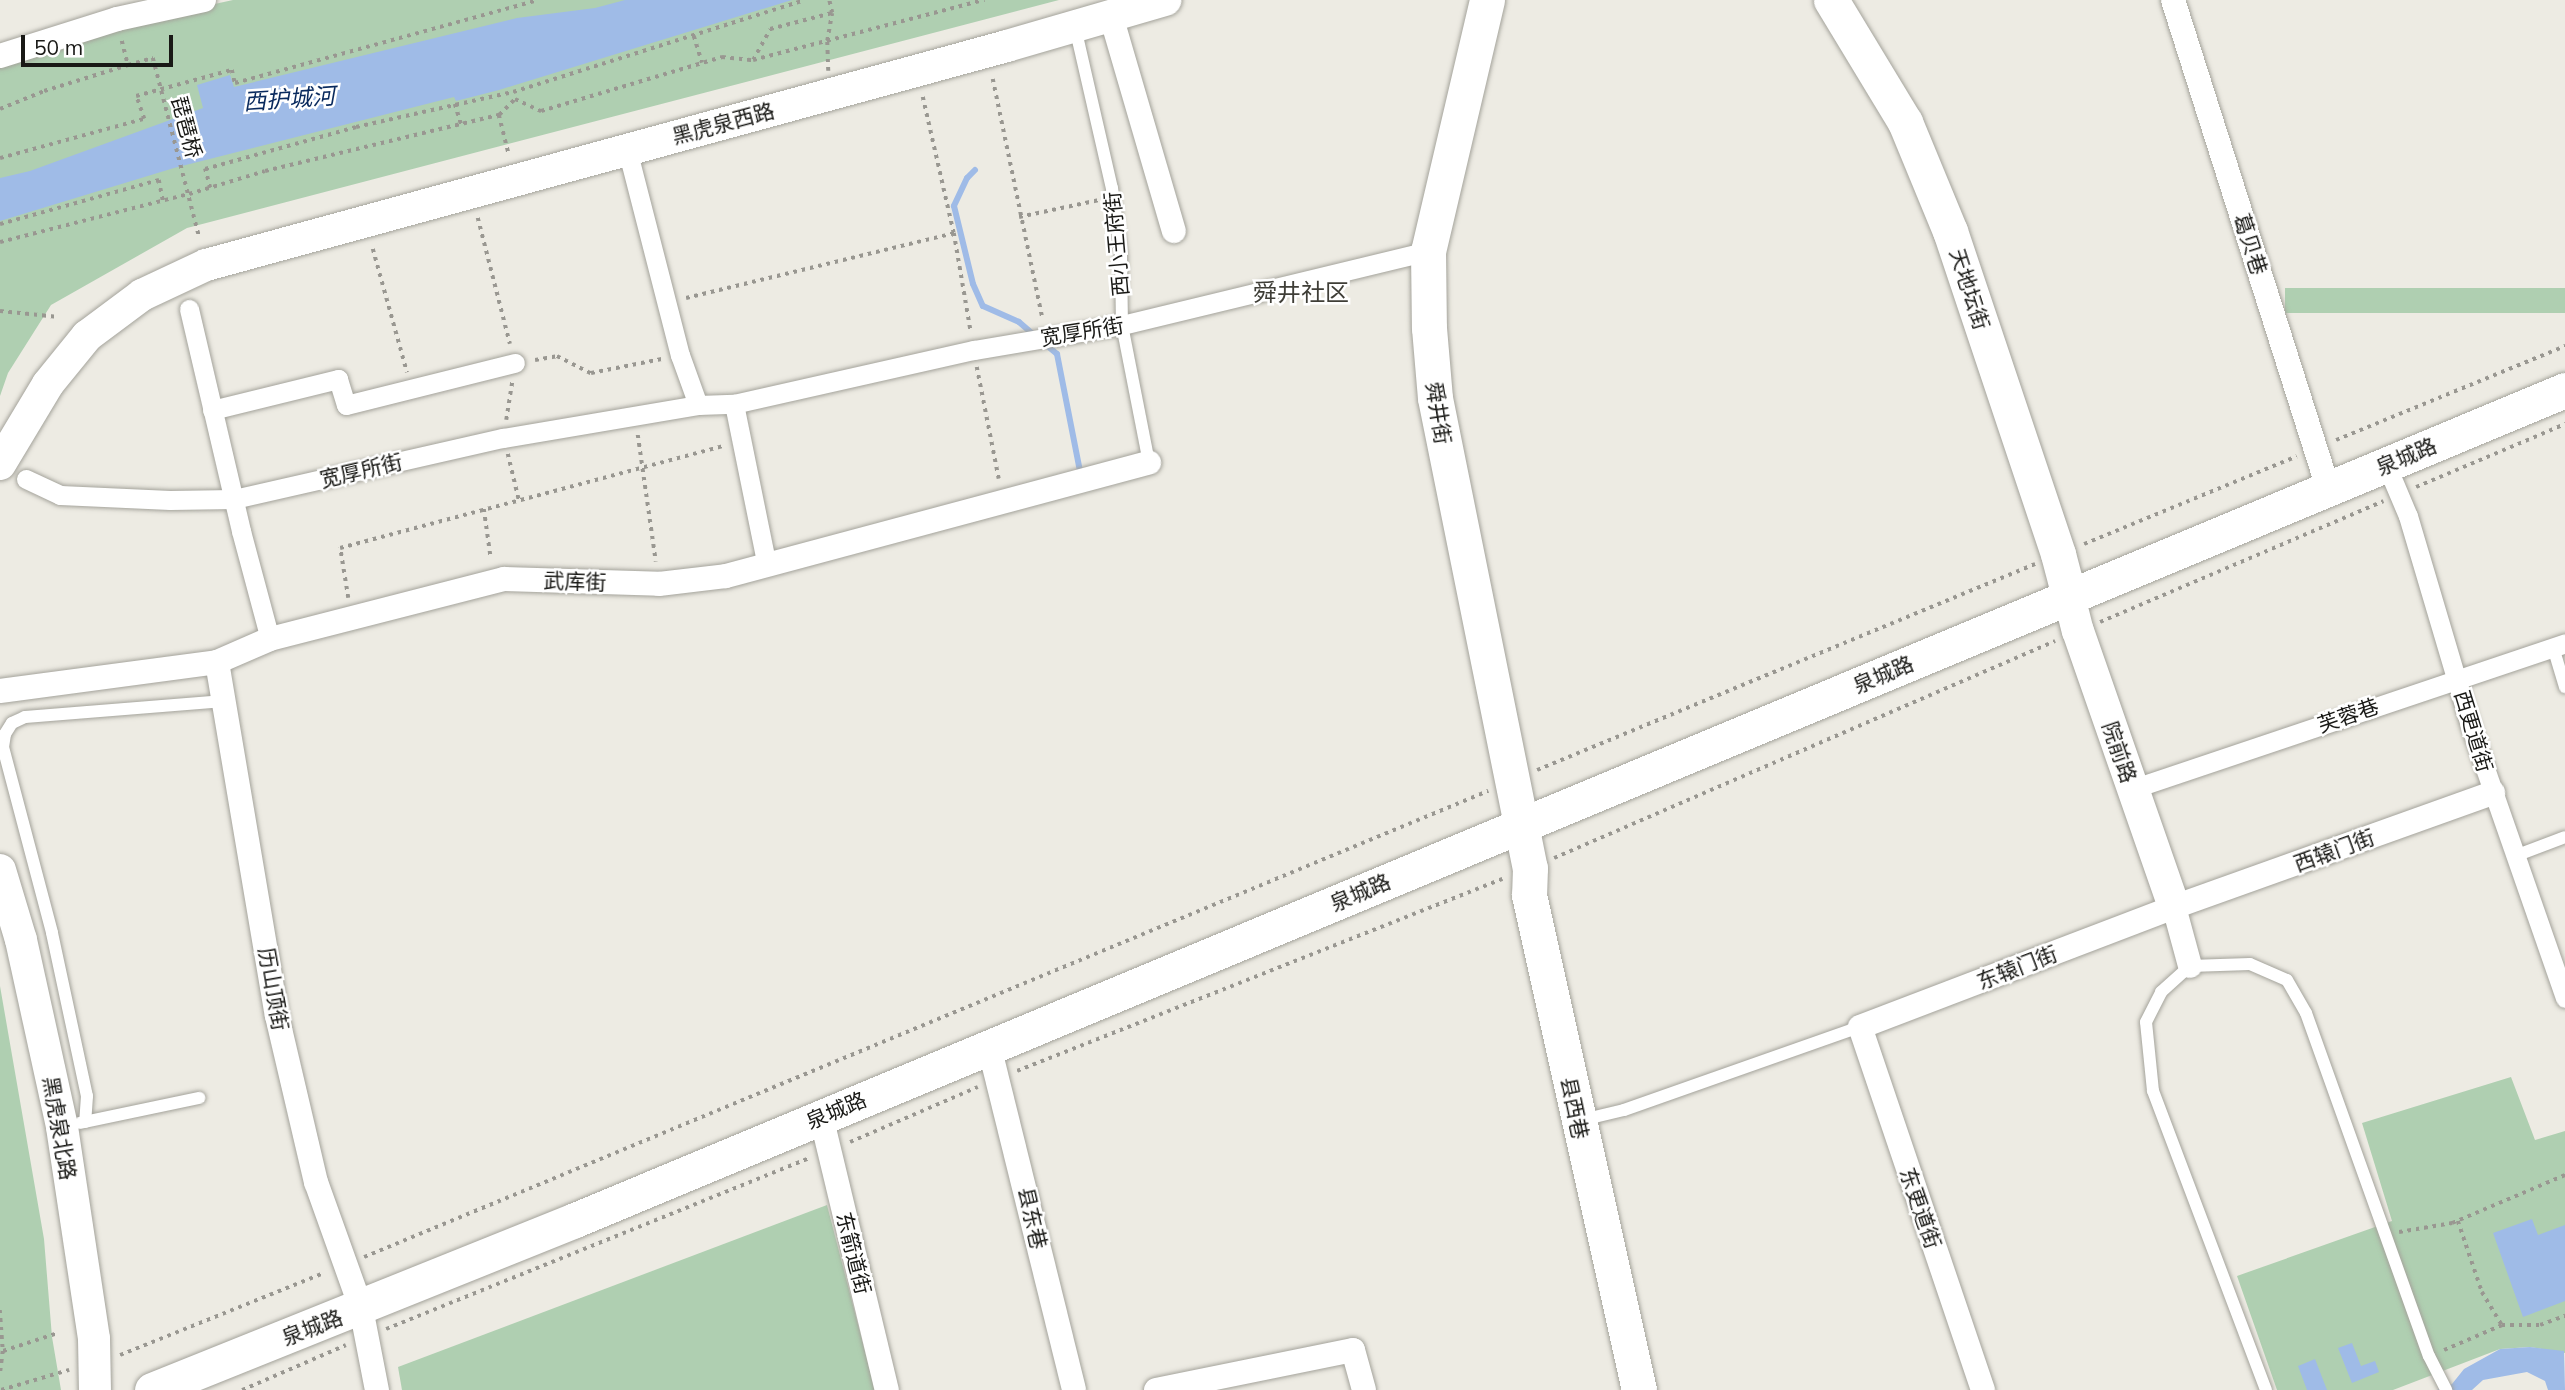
<!DOCTYPE html>
<meta charset="utf-8">
<style>
body{margin:0}
#map{position:relative;width:2565px;height:1390px;overflow:hidden;background:#edebe3;font-family:Mulish,"Noto Sans SC",sans-serif}
div>[style]{position:absolute}
[style*='--x']{left:calc(var(--x)*1px);top:calc(var(--y)*1px);width:calc(var(--w)*1px);rotate:calc(var(--a)*1deg)}
.green>*{inset:0;background:#afcfb1;transform-origin:0 0}
.water>*{inset:0;background:#9fbbe7}
.stream>*{height:6px;margin:-3px;padding:0 3px;transform-origin:3px;border-radius:3px;background:#9fbbe7}
.path>*{height:3.5px;margin-top:-1.75px;transform-origin:0;background:repeating-linear-gradient(90deg,#999791 0 3.5px,transparent 0 8.5px)}
.roads{filter:drop-shadow(0 0 2px #a4a39b) drop-shadow(0 0 2px #a4a39b)}
.service>*{height:12px;margin:-6px;padding:0 6px;transform-origin:6px;border-radius:6px;background:#fff}
.pedestrian>*{height:19px;margin:-9.5px;padding:0 9.5px;transform-origin:9.5px;border-radius:9.5px;background:#fff}
.minor>*{height:24px;margin:-12px;padding:0 12px;transform-origin:12px;border-radius:12px;background:#fff}
.tertiary>*{height:32px;margin:-16px;padding:0 16px;transform-origin:16px;border-radius:16px;background:#fff}
.secondary>*{height:35px;margin:-17.5px;padding:0 17.5px;transform-origin:17.5px;border-radius:17.5px;background:#fff}
span{translate:-50% -50%;white-space:nowrap;text-align:center;line-height:1.15;-webkit-text-stroke:5px #fff;paint-order:stroke}
.street-label{font-size:21px;color:#191916}
.water-label{font-size:23px;color:#08295d;font-style:italic}
.quarter-label{font-size:24px;color:#3f3e37}
.scale{position:absolute;left:21px;top:35px;width:152px;height:32px;box-sizing:border-box;border:4px solid #191916;border-top:0;padding-left:9px;font-size:21px;line-height:24px;white-space:nowrap;color:#191916;-webkit-text-stroke:5px #fff;paint-order:stroke}
</style>
<div id="map">
<div class="green">
<i style="clip-path:polygon(233px 0,1059px 0,187px 228px,51px 305px,8px 373px,0 396px,0 59px,123px 24px)"></i>
<i style="left:2565px;top:288px;width:25px;height:280px;rotate:90deg"></i>
<i style="clip-path:polygon(0 986px,44px 1239px,52px 1337px,61px 1390px,0 1390px)"></i>
<i style="clip-path:polygon(2511px 1077px,2535px 1140px,2565px 1131px,2565px 1353px,2530px 1347px,2500px 1349px,2393px 1390px,2277px 1390px,2237px 1276px,2392px 1221px,2362px 1123px)"></i>
<i style="clip-path:polygon(827px 1205px,875px 1390px,402px 1390px,398px 1367px)"></i>
</div>
<div class="water">
<i style="clip-path:polygon(625px 0,792px 0,499px 90px,456px 101px,454px 97px,174px 168px,0 221px,0 178px,30px 171px,203px 108px,197px 85px,230px 75px,234px 87px,517px 18px,595px 8px)"></i>
<i style="clip-path:polygon(2532px 1219px,2538px 1235px,2565px 1225px,2565px 1301px,2523px 1317px,2493px 1233px)"></i>
<i style="clip-path:polygon(2352px 1343px,2361px 1366px,2375px 1361px,2379px 1372px,2352px 1383px,2338px 1348px)"></i>
<i style="clip-path:polygon(2530px 1347px,2564px 1351px,2565px 1390px,2548px 1390px,2545px 1381px,2527px 1372px,2483px 1380px,2472px 1390px,2437px 1390px,2452px 1384px,2464px 1369px,2500px 1349px)"></i>
<i style="clip-path:polygon(2315px 1359px,2327px 1390px,2307px 1390px,2298px 1366px)"></i>
</div>
<div class="stream">
<i style="--x:975;--y:170;--w:11;--a:135"></i>
<i style="--x:967;--y:178;--w:31;--a:115"></i>
<i style="--x:954;--y:206;--w:80;--a:76.3"></i>
<i style="--x:973;--y:284;--w:24;--a:66"></i>
<i style="--x:983;--y:306;--w:39;--a:24"></i>
<i style="--x:1019;--y:322;--w:21;--a:41"></i>
<i style="--x:1044;--y:343;--w:17;--a:40"></i>
<i style="--x:1057;--y:354;--w:119;--a:78.9"></i>
</div>
<div class="path">
<i style="--x:694;--y:36;--w:28;--a:73"></i>
<i style="--x:122;--y:41;--w:25;--a:76"></i>
<i style="--x:128;--y:65;--w:26;--a:-16"></i>
<i style="--x:153;--y:58;--w:184;--a:75.5"></i>
<i style="--x:753;--y:60;--w:35;--a:-61"></i>
<i style="--x:770;--y:29;--w:64;--a:-14.5"></i>
<i style="--x:828;--y:71;--w:30;--a:-92"></i>
<i style="--x:827;--y:41;--w:28;--a:-80"></i>
<i style="--x:832;--y:13;--w:13;--a:-103"></i>
<i style="--x:993;--y:79;--w:246;--a:78.3"></i>
<i style="--x:923;--y:97;--w:139;--a:77.2"></i>
<i style="--x:954;--y:233;--w:100;--a:80.3"></i>
<i style="--x:455;--y:104;--w:21;--a:73"></i>
<i style="--x:0;--y:109;--w:48;--a:-22.2"></i>
<i style="--x:44;--y:91;--w:88;--a:-17.2"></i>
<i style="--x:499;--y:115;--w:41;--a:76"></i>
<i style="--x:0;--y:158;--w:149;--a:-15.2"></i>
<i style="--x:144;--y:119;--w:24;--a:-109"></i>
<i style="--x:136;--y:96;--w:99;--a:-15.2"></i>
<i style="--x:232;--y:70;--w:13;--a:77"></i>
<i style="--x:235;--y:83;--w:314;--a:-15.3"></i>
<i style="--x:210;--y:188;--w:20;--a:-105"></i>
<i style="--x:205;--y:169;--w:157;--a:-15.5"></i>
<i style="--x:356;--y:127;--w:161;--a:-12.6"></i>
<i style="--x:513;--y:92;--w:305;--a:-17.5"></i>
<i style="--x:1019;--y:217;--w:82;--a:-12"></i>
<i style="--x:478;--y:218;--w:130;--a:75.7"></i>
<i style="--x:0;--y:224;--w:165;--a:-15.5"></i>
<i style="--x:159;--y:180;--w:21;--a:79"></i>
<i style="--x:0;--y:242;--w:195;--a:-14.3"></i>
<i style="--x:189;--y:194;--w:79;--a:-16.8"></i>
<i style="--x:265;--y:171;--w:241;--a:-13.5"></i>
<i style="--x:499;--y:115;--w:23;--a:-45"></i>
<i style="--x:515;--y:99;--w:29;--a:25"></i>
<i style="--x:541;--y:111;--w:189;--a:-16.6"></i>
<i style="--x:722;--y:57;--w:31;--a:6"></i>
<i style="--x:753;--y:60;--w:239;--a:-14.6"></i>
<i style="--x:373;--y:249;--w:128;--a:74.5"></i>
<i style="--x:686;--y:298;--w:276;--a:-13.6"></i>
<i style="--x:0;--y:311;--w:59;--a:5.8"></i>
<i style="--x:535;--y:360;--w:22;--a:-10"></i>
<i style="--x:557;--y:356;--w:38;--a:27"></i>
<i style="--x:591;--y:373;--w:72;--a:-11.2"></i>
<i style="--x:977;--y:367;--w:114;--a:78.9"></i>
<i style="--x:506;--y:420;--w:38;--a:-81"></i>
<i style="--x:638;--y:435;--w:128;--a:81.9"></i>
<i style="--x:2336;--y:440;--w:248;--a:-22.3"></i>
<i style="--x:508;--y:454;--w:47;--a:76.6"></i>
<i style="--x:2416;--y:487;--w:162;--a:-22.9"></i>
<i style="--x:484;--y:509;--w:50;--a:82"></i>
<i style="--x:2084;--y:544;--w:230;--a:-22.4"></i>
<i style="--x:348;--y:598;--w:51;--a:-99.1"></i>
<i style="--x:340;--y:548;--w:396;--a:-14.9"></i>
<i style="--x:2100;--y:622;--w:308;--a:-23.1"></i>
<i style="--x:1537;--y:770;--w:539;--a:-22.47"></i>
<i style="--x:1554;--y:858;--w:546;--a:-23.42"></i>
<i style="--x:1017;--y:1071;--w:522;--a:-21.6"></i>
<i style="--x:850;--y:1142;--w:139;--a:-23.3"></i>
<i style="--x:2458;--y:1221;--w:75;--a:71.3"></i>
<i style="--x:2482;--y:1292;--w:39;--a:59"></i>
<i style="--x:2502;--y:1325;--w:38;--a:0"></i>
<i style="--x:2540;--y:1325;--w:27;--a:-20"></i>
<i style="--x:2399;--y:1232;--w:54;--a:-9.6"></i>
<i style="--x:2452;--y:1223;--w:123;--a:-23"></i>
<i style="--x:364;--y:1257;--w:1217;--a:-22.52"></i>
<i style="--x:0;--y:1310;--w:41;--a:85.8"></i>
<i style="--x:3;--y:1351;--w:24;--a:97"></i>
<i style="--x:386;--y:1329;--w:457;--a:-22"></i>
<i style="--x:2444;--y:1350;--w:63;--a:-23.3"></i>
<i style="--x:3;--y:1351;--w:58;--a:-18.1"></i>
<i style="--x:120;--y:1355;--w:220;--a:-21.9"></i>
<i style="--x:1;--y:1390;--w:71;--a:-16.4"></i>
<i style="--x:242;--y:1390;--w:113;--a:-23.4"></i>
</div>
<div class="roads">
<div class="service">
<i style="--x:1075;--y:27;--w:165;--a:77.1"></i>
<i style="--x:1112;--y:188;--w:68;--a:82.3"></i>
<i style="--x:1121;--y:255;--w:70;--a:89.2"></i>
<i style="--x:1122;--y:325;--w:141;--a:78.9"></i>
<i style="--x:2553;--y:647;--w:42;--a:73.3"></i>
<i style="--x:0;--y:747;--w:3;--a:0"></i>
<i style="--x:3;--y:747;--w:192;--a:75.2"></i>
<i style="--x:52;--y:933;--w:167;--a:77.9"></i>
<i style="--x:87;--y:1096;--w:26;--a:94"></i>
<i style="--x:3;--y:747;--w:13;--a:-81"></i>
<i style="--x:5;--y:734;--w:13;--a:-58"></i>
<i style="--x:12;--y:723;--w:14;--a:-25"></i>
<i style="--x:25;--y:717;--w:200;--a:-4.6"></i>
<i style="--x:2515;--y:856;--w:53;--a:-20.8"></i>
<i style="--x:1582;--y:1120;--w:43;--a:-13.4"></i>
<i style="--x:1624;--y:1110;--w:250;--a:-19.4"></i>
<i style="--x:80;--y:1123;--w:122;--a:-11.9"></i>
<i style="--x:2266;--y:1390;--w:320;--a:-110.7"></i>
<i style="--x:2153;--y:1091;--w:69;--a:-95.8"></i>
<i style="--x:2146;--y:1022;--w:34;--a:-63"></i>
<i style="--x:2161;--y:992;--w:39;--a:-42"></i>
<i style="--x:2190;--y:966;--w:60;--a:-1.9"></i>
<i style="--x:2250;--y:964;--w:40;--a:23.4"></i>
<i style="--x:2287;--y:980;--w:38;--a:60"></i>
<i style="--x:2306;--y:1013;--w:364;--a:70.3"></i>
<i style="--x:2429;--y:1356;--w:38;--a:63"></i>
</div>
<div class="pedestrian">
<i style="--x:627;--y:149;--w:213;--a:75.6"></i>
<i style="--x:680;--y:355;--w:53;--a:70.2"></i>
<i style="--x:698;--y:405;--w:36;--a:-2"></i>
<i style="--x:734;--y:404;--w:246;--a:-12.7"></i>
<i style="--x:974;--y:350;--w:150;--a:-9.6"></i>
<i style="--x:1122;--y:325;--w:315;--a:-13.6"></i>
<i style="--x:189;--y:309;--w:228;--a:76.8"></i>
<i style="--x:241;--y:531;--w:112;--a:75"></i>
<i style="--x:734;--y:404;--w:165;--a:78.5"></i>
<i style="--x:212;--y:410;--w:130;--a:-13.8"></i>
<i style="--x:338;--y:379;--w:27;--a:73"></i>
<i style="--x:346;--y:405;--w:174;--a:-14"></i>
<i style="--x:2386;--y:464;--w:56;--a:67.1"></i>
<i style="--x:2408;--y:516;--w:218;--a:73.5"></i>
<i style="--x:2470;--y:725;--w:289;--a:70.8"></i>
<i style="--x:26;--y:479;--w:38;--a:25"></i>
<i style="--x:60;--y:495;--w:110;--a:2.6"></i>
<i style="--x:170;--y:500;--w:64;--a:-0.9"></i>
<i style="--x:234;--y:499;--w:276;--a:-12.8"></i>
<i style="--x:503;--y:438;--w:198;--a:-9.6"></i>
<i style="--x:2132;--y:789;--w:457;--a:-18.6"></i>
</div>
<div class="minor">
<i style="--x:2173;--y:0;--w:512;--a:72.38"></i>
<i style="--x:1111;--y:16;--w:224;--a:73.7"></i>
<i style="--x:0;--y:56;--w:123;--a:-17.5"></i>
<i style="--x:117;--y:19;--w:89;--a:-12.3"></i>
<i style="--x:217;--y:662;--w:359;--a:80.4"></i>
<i style="--x:277;--y:1016;--w:171;--a:76.8"></i>
<i style="--x:316;--y:1182;--w:134;--a:70.3"></i>
<i style="--x:361;--y:1308;--w:84;--a:79"></i>
<i style="--x:0;--y:691;--w:219;--a:-7.6"></i>
<i style="--x:217;--y:662;--w:58;--a:-23.5"></i>
<i style="--x:270;--y:639;--w:242;--a:-14.4"></i>
<i style="--x:504;--y:579;--w:155;--a:1.8"></i>
<i style="--x:659;--y:584;--w:67;--a:-6.8"></i>
<i style="--x:726;--y:576;--w:438;--a:-15"></i>
<i style="--x:2174;--y:907;--w:61;--a:74.8"></i>
<i style="--x:989;--y:1046;--w:354;--a:76.1"></i>
<i style="--x:821;--y:1116;--w:282;--a:76.5"></i>
<i style="--x:1156;--y:1390;--w:201;--a:-11.5"></i>
<i style="--x:1353;--y:1350;--w:41;--a:74.6"></i>
<i style="--x:1983;--y:1390;--w:383;--a:-108.7"></i>
<i style="--x:1860;--y:1027;--w:336;--a:-20.9"></i>
<i style="--x:2174;--y:907;--w:339;--a:-19.7"></i>
</div>
<div class="tertiary">
<i style="--x:0;--y:464;--w:93;--a:-59"></i>
<i style="--x:48;--y:384;--w:62;--a:-50.9"></i>
<i style="--x:87;--y:336;--w:69;--a:-36.7"></i>
<i style="--x:142;--y:295;--w:71;--a:-25.1"></i>
<i style="--x:206;--y:265;--w:830;--a:-15.29"></i>
<i style="--x:1007;--y:46;--w:165;--a:-16.2"></i>
<i style="--x:2069;--y:596;--w:36;--a:76"></i>
<i style="--x:2078;--y:631;--w:292;--a:70.8"></i>
<i style="--x:0;--y:870;--w:73;--a:73.3"></i>
<i style="--x:21;--y:940;--w:191;--a:77.6"></i>
<i style="--x:62;--y:1127;--w:214;--a:81.4"></i>
<i style="--x:94;--y:1339;--w:51;--a:88.9"></i>
</div>
<div class="secondary">
<i style="--x:1487;--y:0;--w:258;--a:103.2"></i>
<i style="--x:1428;--y:251;--w:77;--a:89.3"></i>
<i style="--x:1429;--y:328;--w:70;--a:85.1"></i>
<i style="--x:1435;--y:398;--w:480;--a:78.6"></i>
<i style="--x:1530;--y:868;--w:27;--a:92"></i>
<i style="--x:1529;--y:895;--w:507;--a:77.47"></i>
<i style="--x:1831;--y:0;--w:143;--a:58.8"></i>
<i style="--x:1905;--y:122;--w:118;--a:67.6"></i>
<i style="--x:1950;--y:231;--w:341;--a:71.5"></i>
<i style="--x:2058;--y:554;--w:43;--a:75.3"></i>
<i style="--x:152;--y:1390;--w:456;--a:-21.9"></i>
<i style="--x:575;--y:1220;--w:2156;--a:-22.64"></i>
</div>
</div>
<div class="street-label">
<span style="left:723px;top:123px;rotate:-15deg">黑虎泉西路</span>
<span style="left:187px;top:127px;rotate:75deg">琵琶桥</span>
<span style="left:1116px;top:244px;rotate:-95deg">西小王府街</span>
<span style="left:2251px;top:244px;rotate:72deg">葛贝巷</span>
<span style="left:1970px;top:289px;rotate:72deg">天地坛街</span>
<span style="left:1082px;top:331px;rotate:-9deg">宽厚所街</span>
<span style="left:1439px;top:413px;rotate:81deg">舜井街</span>
<span style="left:2406px;top:456px;rotate:-23deg">泉城路</span>
<span style="left:361px;top:470px;rotate:-13deg">宽厚所街</span>
<span style="left:575px;top:581px;rotate:2deg">武库街</span>
<span style="left:1883px;top:674px;rotate:-23deg">泉城路</span>
<span style="left:2348px;top:715px;rotate:-19deg">芙蓉巷</span>
<span style="left:2474px;top:731px;rotate:73deg">西更道街</span>
<span style="left:2120px;top:752px;rotate:71deg">院前路</span>
<span style="left:2334px;top:850px;rotate:-20deg">西辕门街</span>
<span style="left:1360px;top:892px;rotate:-23deg">泉城路</span>
<span style="left:2017px;top:967px;rotate:-21deg">东辕门街</span>
<span style="left:274px;top:989px;rotate:80deg">历山顶街</span>
<span style="left:1575px;top:1108px;rotate:78deg">县西巷</span>
<span style="left:836px;top:1110px;rotate:-23deg">泉城路</span>
<span style="left:60px;top:1128px;rotate:80deg">黑虎泉北路</span>
<span style="left:1921px;top:1208px;rotate:71deg">东更道街</span>
<span style="left:1033px;top:1218px;rotate:77deg">县东巷</span>
<span style="left:854px;top:1253px;rotate:76deg">东箭道街</span>
<span style="left:312px;top:1327px;rotate:-21deg">泉城路</span>
</div>
<div class="water-label">
<span style="left:289px;top:99px;rotate:-4deg">西护城河</span>
</div>
<div class="quarter-label">
<span style="left:1301px;top:293px">舜井社区</span>
</div>
<div class="scale">50 m</div>
</div>
